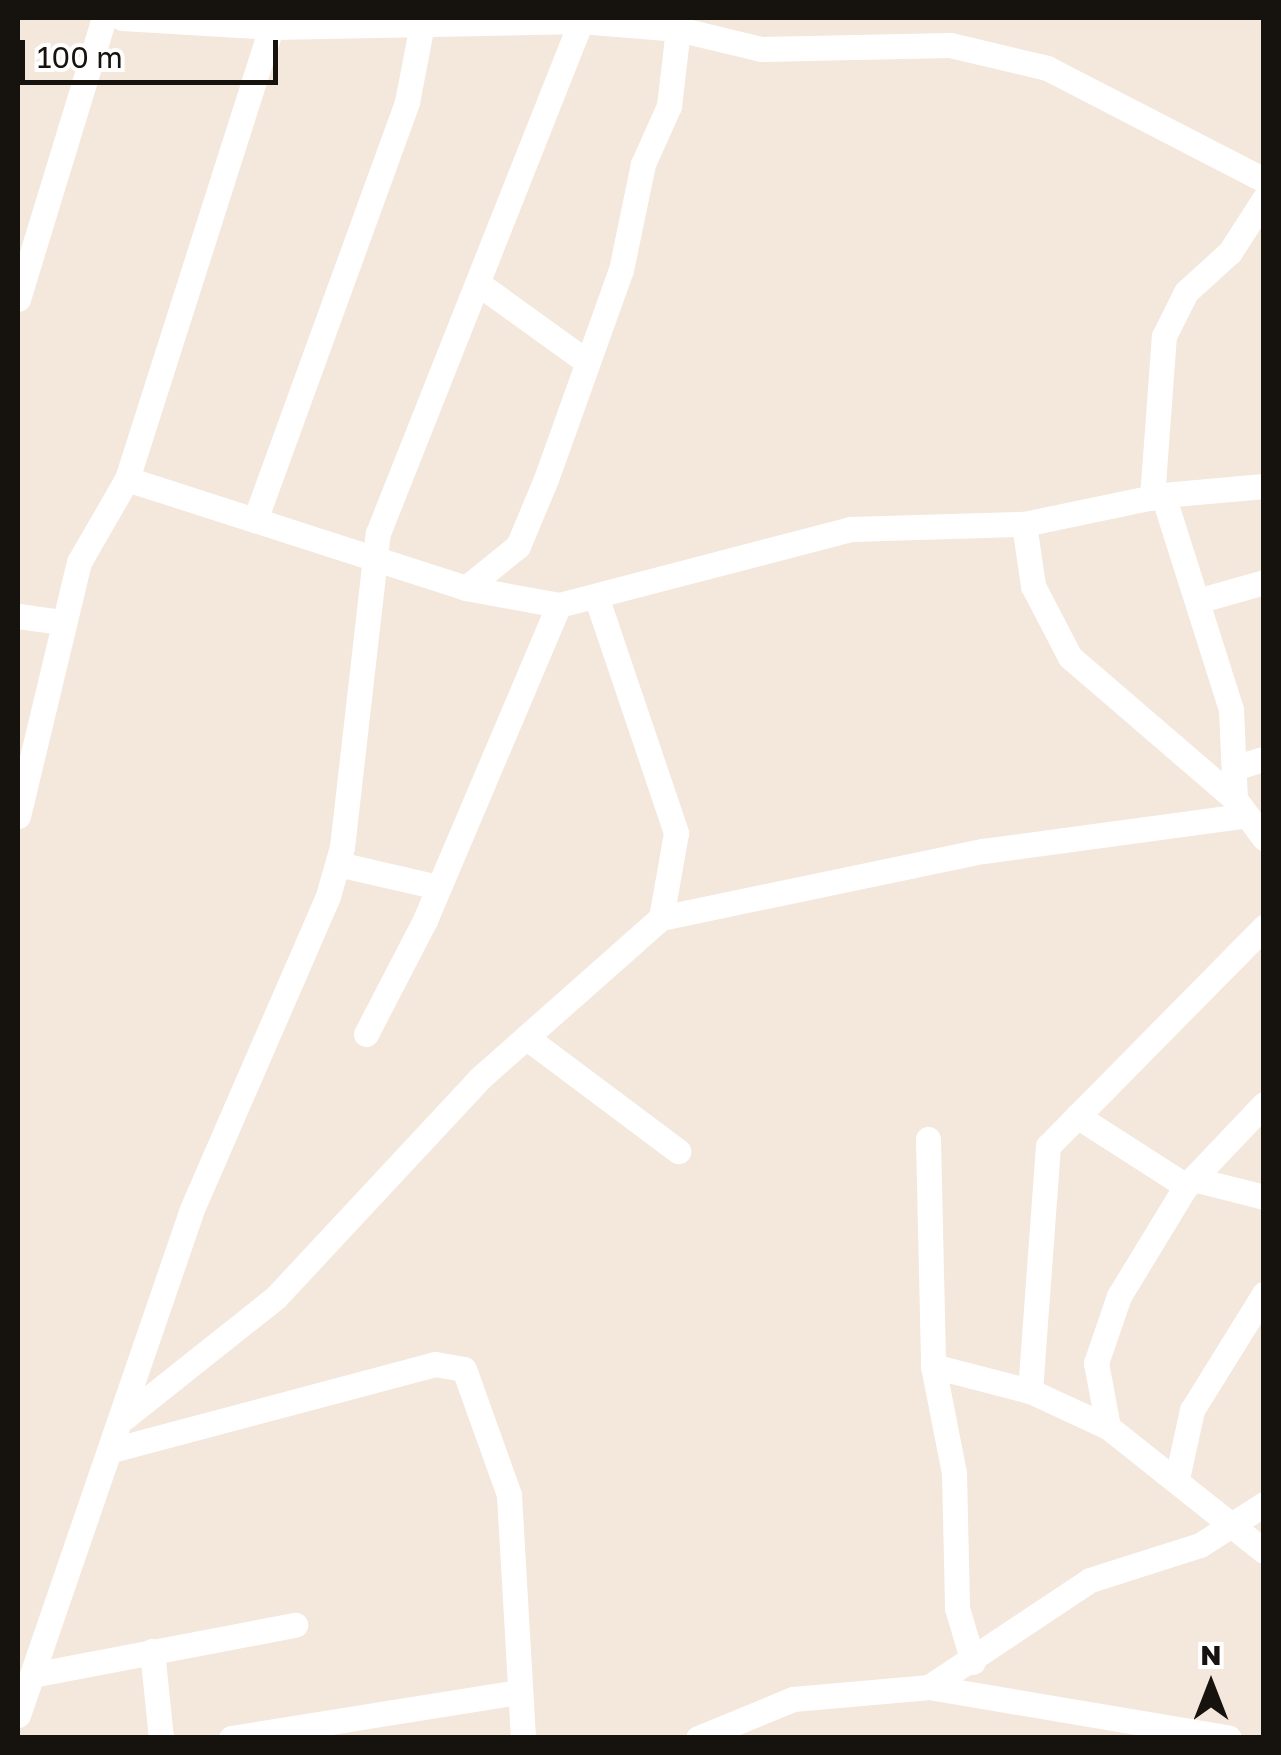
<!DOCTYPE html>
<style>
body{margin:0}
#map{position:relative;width:1281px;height:1755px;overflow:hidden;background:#f4e7dc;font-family:"Golos Text",sans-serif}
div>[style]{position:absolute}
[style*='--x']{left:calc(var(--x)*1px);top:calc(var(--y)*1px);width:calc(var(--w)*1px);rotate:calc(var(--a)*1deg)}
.minor>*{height:25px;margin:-12.5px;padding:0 12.5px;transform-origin:12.5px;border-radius:12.5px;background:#fff}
span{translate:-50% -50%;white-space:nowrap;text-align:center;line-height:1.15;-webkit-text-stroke:9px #fff;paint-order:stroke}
.frame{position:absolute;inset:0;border:20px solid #16120e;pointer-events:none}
.north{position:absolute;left:1161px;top:1635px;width:100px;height:100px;-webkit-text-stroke:8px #fff;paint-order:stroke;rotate:0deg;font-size:28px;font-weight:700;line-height:40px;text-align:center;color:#16120e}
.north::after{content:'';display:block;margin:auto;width:35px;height:45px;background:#16120e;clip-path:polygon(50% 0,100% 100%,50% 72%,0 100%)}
.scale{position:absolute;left:20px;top:40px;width:258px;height:45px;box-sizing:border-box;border:5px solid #16120e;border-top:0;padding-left:12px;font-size:30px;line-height:35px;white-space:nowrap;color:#16120e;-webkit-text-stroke:8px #fff;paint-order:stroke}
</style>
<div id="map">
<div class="minor">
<i style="--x:122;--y:18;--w:150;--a:3.4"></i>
<i style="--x:272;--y:27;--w:309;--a:-1.1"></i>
<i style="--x:581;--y:21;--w:97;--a:4.7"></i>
<i style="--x:678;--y:29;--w:85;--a:13.5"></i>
<i style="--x:761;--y:49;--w:189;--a:-1.2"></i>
<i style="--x:950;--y:45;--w:100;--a:13.3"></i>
<i style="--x:1047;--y:68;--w:244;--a:27.3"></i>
<i style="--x:479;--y:284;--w:128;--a:35.8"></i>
<i style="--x:18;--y:299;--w:294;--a:-73"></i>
<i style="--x:127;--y:479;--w:356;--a:17.8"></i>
<i style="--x:466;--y:588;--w:95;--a:10.4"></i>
<i style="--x:559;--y:605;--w:302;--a:-14.6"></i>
<i style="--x:851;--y:529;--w:173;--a:-1.7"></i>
<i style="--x:1024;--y:524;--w:142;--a:-11.8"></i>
<i style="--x:1163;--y:495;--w:101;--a:-5.1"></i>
<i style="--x:1163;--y:495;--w:225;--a:72.4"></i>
<i style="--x:1231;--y:709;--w:90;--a:87.5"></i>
<i style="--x:1152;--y:498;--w:162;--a:-85.8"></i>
<i style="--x:1164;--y:336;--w:49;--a:-63.4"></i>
<i style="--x:1186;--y:292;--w:59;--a:-42.3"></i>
<i style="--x:1230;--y:252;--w:63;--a:-57.3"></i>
<i style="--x:255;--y:520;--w:445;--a:-70"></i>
<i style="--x:407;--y:102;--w:79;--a:-79.1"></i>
<i style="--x:1024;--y:524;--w:63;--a:81.7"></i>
<i style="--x:1033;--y:586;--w:80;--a:62.5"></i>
<i style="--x:1070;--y:657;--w:218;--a:40.7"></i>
<i style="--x:1235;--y:799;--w:49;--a:53.4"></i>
<i style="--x:466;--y:588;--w:67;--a:-38.9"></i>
<i style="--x:518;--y:546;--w:73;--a:-67.3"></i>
<i style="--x:546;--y:479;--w:222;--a:-70.3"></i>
<i style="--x:621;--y:270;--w:108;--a:-78.3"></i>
<i style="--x:643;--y:164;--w:64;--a:-65.9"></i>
<i style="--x:669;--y:106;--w:78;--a:-83.3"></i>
<i style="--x:1197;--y:601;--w:70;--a:-15.8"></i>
<i style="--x:598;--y:602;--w:244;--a:71.3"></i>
<i style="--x:676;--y:833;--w:86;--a:100"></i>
<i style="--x:18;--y:616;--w:43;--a:7.9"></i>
<i style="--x:1237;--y:767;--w:28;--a:-17"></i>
<i style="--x:18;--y:816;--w:261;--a:-76.5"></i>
<i style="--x:79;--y:562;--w:96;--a:-60"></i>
<i style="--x:127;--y:479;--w:484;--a:-72.3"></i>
<i style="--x:338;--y:864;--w:103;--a:13"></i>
<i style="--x:366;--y:1034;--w:128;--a:-62.6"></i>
<i style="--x:425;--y:920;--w:342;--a:-67"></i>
<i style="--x:527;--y:1038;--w:189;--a:36.8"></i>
<i style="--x:1077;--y:1116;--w:130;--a:32.7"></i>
<i style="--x:928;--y:1139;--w:227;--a:88.7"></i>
<i style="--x:933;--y:1366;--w:109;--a:78.9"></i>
<i style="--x:954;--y:1473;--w:135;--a:88.7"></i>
<i style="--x:957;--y:1608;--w:56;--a:73.5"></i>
<i style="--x:1193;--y:1179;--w:73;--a:14.2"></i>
<i style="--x:933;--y:1366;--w:100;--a:14.5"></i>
<i style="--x:1030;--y:1391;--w:86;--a:24.8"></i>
<i style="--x:1108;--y:1427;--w:199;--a:38.5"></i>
<i style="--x:1030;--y:1391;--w:246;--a:-85.8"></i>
<i style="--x:1048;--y:1146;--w:308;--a:-45.4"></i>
<i style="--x:124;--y:1418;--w:194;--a:-38.5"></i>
<i style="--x:276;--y:1297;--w:299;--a:-47"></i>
<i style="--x:480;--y:1078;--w:242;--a:-41.5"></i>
<i style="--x:661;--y:918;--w:329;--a:-11.8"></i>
<i style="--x:983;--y:851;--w:260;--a:-7.7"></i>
<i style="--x:1108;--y:1427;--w:65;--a:-100.6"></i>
<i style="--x:1096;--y:1363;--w:71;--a:-71.1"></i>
<i style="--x:1119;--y:1296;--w:129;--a:-58.7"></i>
<i style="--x:1186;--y:1186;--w:113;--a:-46.4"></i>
<i style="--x:112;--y:1450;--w:334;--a:-14.9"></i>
<i style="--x:435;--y:1364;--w:29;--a:10"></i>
<i style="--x:464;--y:1369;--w:134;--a:70.3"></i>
<i style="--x:509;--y:1495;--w:243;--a:86.7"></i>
<i style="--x:1178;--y:1474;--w:66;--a:-77.7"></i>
<i style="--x:1192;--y:1410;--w:137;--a:-58.2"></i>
<i style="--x:152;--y:1651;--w:87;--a:84.1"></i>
<i style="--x:32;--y:1675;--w:268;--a:-10.8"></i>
<i style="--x:929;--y:1687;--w:304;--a:9.6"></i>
<i style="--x:18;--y:1715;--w:535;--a:-71.02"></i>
<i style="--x:192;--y:1209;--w:341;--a:-66.5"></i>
<i style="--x:328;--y:896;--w:51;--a:-74.1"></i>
<i style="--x:342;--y:847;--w:316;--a:-83.5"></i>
<i style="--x:378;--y:533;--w:551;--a:-68.37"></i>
<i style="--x:231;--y:1738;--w:292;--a:-9.1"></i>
<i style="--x:698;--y:1738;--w:103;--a:-22.3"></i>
<i style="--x:793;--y:1699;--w:137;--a:-5"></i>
<i style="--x:929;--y:1687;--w:193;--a:-33.6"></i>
<i style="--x:1090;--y:1580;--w:115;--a:-17.7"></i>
<i style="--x:1200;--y:1545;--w:76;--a:-32.6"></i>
</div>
<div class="frame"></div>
<div class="north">N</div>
<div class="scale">100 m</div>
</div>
